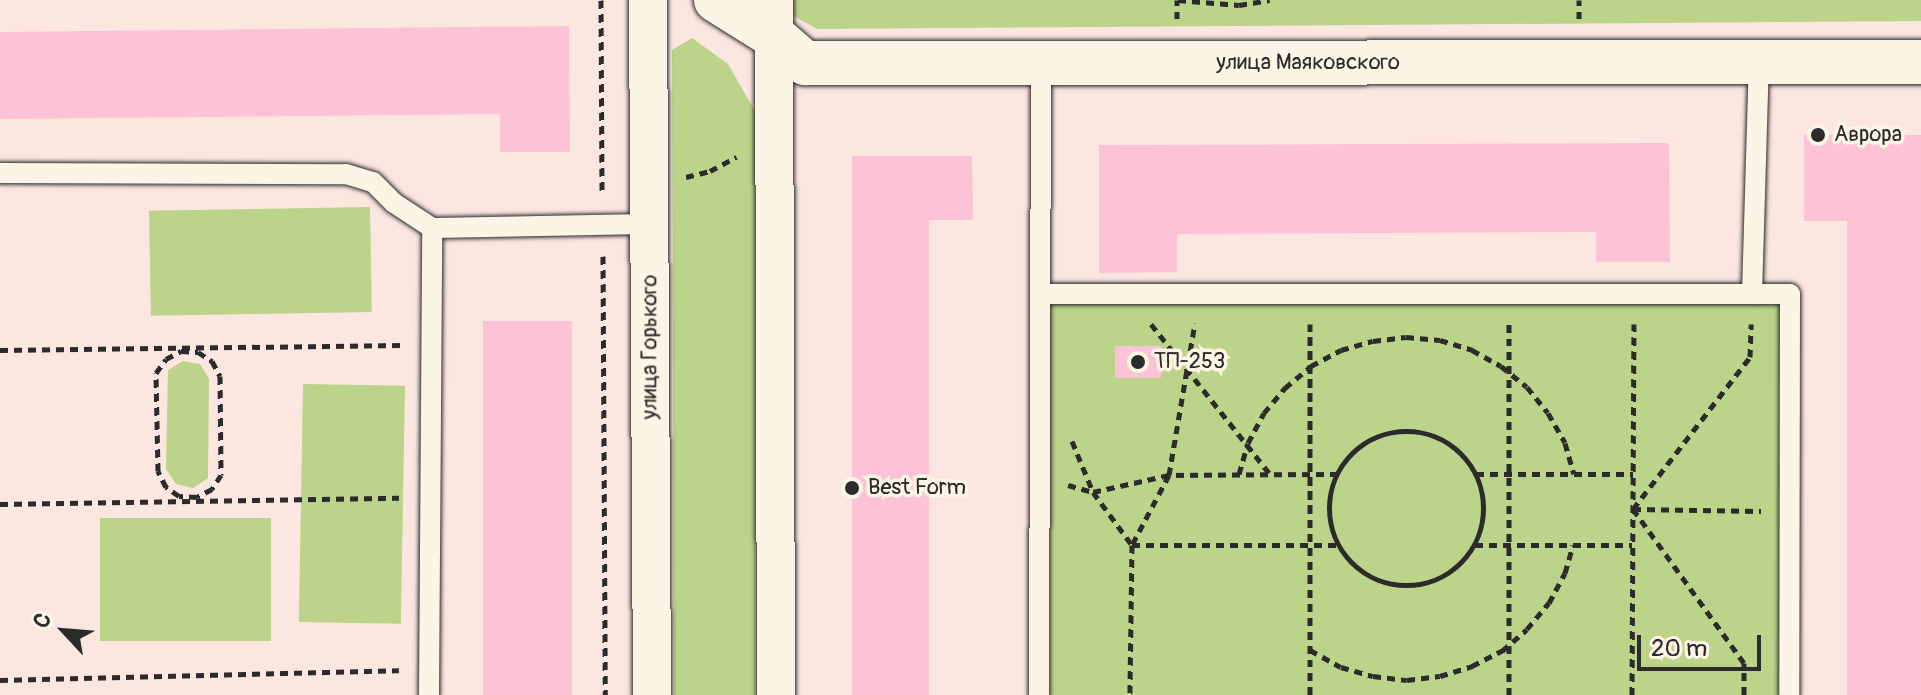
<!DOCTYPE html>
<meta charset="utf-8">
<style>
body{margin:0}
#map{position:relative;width:1921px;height:695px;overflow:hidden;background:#fce6e0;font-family:Pangolin,sans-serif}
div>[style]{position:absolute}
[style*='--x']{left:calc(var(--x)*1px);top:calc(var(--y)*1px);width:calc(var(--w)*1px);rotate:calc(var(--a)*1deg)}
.green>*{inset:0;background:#bcd38a;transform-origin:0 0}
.building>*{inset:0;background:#fcc2d5;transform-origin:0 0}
.path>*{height:5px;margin-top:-2.5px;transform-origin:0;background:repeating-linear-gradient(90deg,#2b2b2b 0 8px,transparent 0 14px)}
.path>.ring{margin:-2.5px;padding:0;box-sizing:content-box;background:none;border:5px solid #2b2b2b;border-radius:50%}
.roads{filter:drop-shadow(0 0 2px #2b2b2b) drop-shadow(0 0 2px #2b2b2b)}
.service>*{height:20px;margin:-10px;padding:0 10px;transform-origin:10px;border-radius:10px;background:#fcf5e5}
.minor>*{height:38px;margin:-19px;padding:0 19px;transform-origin:19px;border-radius:19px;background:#fcf5e5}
.tertiary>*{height:44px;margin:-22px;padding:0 22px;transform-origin:22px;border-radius:22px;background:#fcf5e5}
.dots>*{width:22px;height:22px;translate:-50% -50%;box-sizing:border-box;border:4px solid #fcf5e5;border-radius:50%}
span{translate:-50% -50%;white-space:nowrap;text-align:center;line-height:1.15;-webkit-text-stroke:7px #fcf5e5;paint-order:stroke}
.street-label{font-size:22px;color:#2b2b2b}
.poi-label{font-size:22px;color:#2b2b2b}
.left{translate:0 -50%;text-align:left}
.north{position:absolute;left:24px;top:591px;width:80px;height:80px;-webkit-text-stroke:6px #fcf5e5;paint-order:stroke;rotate:296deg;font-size:22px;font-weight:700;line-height:32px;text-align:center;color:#2b2b2b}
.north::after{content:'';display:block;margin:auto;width:28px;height:36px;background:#2b2b2b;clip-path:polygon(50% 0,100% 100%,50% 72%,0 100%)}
.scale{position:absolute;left:1637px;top:635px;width:124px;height:36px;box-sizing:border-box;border:4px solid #2b2b2b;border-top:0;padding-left:10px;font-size:24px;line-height:28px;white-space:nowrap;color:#2b2b2b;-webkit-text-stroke:6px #fcf5e5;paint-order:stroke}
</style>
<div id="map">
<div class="green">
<i style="clip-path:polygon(765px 0,1921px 0,1921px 21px,817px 29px)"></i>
<i style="clip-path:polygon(692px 38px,728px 64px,755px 111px,755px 695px,674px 695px,672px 50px)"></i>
<i style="left:370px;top:207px;width:105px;height:221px;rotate:89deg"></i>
<i style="left:1050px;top:303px;width:731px;height:392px"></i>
<i style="clip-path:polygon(183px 361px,200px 364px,209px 379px,208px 478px,193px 488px,176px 484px,166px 469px,168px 370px)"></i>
<i style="left:303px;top:384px;width:102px;height:238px;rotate:1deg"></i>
<i style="left:271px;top:518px;width:123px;height:171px;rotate:90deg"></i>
</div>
<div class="building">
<i style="clip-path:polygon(569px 26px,570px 152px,500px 152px,500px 114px,0 119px,0 32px)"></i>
<i style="clip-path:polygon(1804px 135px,1921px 135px,1921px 695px,1847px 695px,1847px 221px,1804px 221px)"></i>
<i style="clip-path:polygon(1669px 143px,1670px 262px,1596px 262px,1596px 232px,1177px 234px,1177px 272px,1099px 273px,1099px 145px)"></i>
<i style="clip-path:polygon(852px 156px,972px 156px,973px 220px,929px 220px,929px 695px,852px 695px)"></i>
<i style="left:483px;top:321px;width:89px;height:374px"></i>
<i style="left:1115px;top:346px;width:46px;height:32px"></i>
</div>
<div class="path">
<i style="--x:601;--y:0;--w:194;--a:89.7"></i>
<i style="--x:1178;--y:0;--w:61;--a:4.7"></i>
<i style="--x:1239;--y:5;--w:31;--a:-9"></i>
<i style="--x:1177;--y:19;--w:19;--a:-90"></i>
<i style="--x:1579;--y:19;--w:19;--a:-90"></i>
<i style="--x:686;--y:177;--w:25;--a:-14"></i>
<i style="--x:710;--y:171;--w:30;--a:-28"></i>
<i style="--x:603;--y:256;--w:439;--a:89.7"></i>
<i style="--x:1151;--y:324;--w:190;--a:51.6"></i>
<i style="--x:1509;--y:324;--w:371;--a:90"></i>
<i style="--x:0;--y:350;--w:403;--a:-0.7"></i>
<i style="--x:181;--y:351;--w:17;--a:3"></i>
<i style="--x:198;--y:352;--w:17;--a:33"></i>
<i style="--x:212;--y:361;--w:17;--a:62"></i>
<i style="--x:220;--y:376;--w:99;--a:89.4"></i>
<i style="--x:221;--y:475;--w:17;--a:123"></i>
<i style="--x:212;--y:489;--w:17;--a:152"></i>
<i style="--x:197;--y:497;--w:18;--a:-177"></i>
<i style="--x:179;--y:496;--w:16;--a:-145"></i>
<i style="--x:166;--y:487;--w:18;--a:-117"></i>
<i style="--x:158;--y:471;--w:98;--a:-91.2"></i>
<i style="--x:156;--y:373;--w:17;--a:-54"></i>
<i style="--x:166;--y:359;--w:17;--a:-28"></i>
<i class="ring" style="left:1329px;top:431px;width:149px;height:149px"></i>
<i style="--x:1072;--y:441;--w:55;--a:67.6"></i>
<i style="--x:1093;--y:492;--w:66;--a:53.7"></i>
<i style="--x:1132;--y:545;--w:150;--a:90.8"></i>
<i style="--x:1239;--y:474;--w:32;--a:-74"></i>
<i style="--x:1248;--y:443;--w:34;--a:-62"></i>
<i style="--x:1264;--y:413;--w:33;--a:-50"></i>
<i style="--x:1285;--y:388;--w:34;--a:-40"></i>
<i style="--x:1311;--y:366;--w:34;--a:-28"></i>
<i style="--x:1341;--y:350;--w:33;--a:-16"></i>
<i style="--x:1373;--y:341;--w:33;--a:-7"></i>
<i style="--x:1406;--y:337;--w:34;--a:5"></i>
<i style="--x:1440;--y:340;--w:34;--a:17"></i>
<i style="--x:1472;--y:350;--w:33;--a:29"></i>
<i style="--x:1501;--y:366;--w:33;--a:39"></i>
<i style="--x:1527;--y:387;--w:33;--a:51"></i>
<i style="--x:1548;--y:413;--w:34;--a:60"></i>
<i style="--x:1565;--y:443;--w:32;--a:74"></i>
<i style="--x:1338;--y:474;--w:169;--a:179.7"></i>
<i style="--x:1169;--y:475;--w:79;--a:117.9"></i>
<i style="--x:1132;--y:545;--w:206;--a:0"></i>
<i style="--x:1476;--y:474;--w:157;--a:0"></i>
<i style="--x:1068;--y:485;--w:26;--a:16"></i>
<i style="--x:1093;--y:492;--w:78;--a:-12.6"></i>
<i style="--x:1169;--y:475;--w:154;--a:-80.3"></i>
<i style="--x:0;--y:504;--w:399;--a:-0.9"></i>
<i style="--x:1633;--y:509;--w:128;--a:0.9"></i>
<i style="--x:1475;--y:545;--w:157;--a:0"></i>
<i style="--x:1310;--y:650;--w:35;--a:29"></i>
<i style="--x:1341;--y:667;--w:33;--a:16"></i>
<i style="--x:1373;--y:676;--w:34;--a:7"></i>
<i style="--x:1407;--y:680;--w:33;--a:-7"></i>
<i style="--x:1440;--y:676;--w:34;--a:-17"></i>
<i style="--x:1472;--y:666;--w:34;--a:-27"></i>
<i style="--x:1502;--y:651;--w:33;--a:-41"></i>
<i style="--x:1527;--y:629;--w:34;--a:-50"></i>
<i style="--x:1549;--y:603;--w:34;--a:-62"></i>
<i style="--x:1565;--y:573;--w:29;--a:-74"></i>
<i style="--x:0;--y:680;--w:399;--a:-1.4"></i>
<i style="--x:1310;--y:695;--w:371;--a:-90"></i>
<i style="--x:1632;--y:695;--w:371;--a:-89.7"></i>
<i style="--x:1744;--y:695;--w:32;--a:-90"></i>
<i style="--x:1744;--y:663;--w:190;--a:-125.8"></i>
<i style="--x:1633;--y:509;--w:192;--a:-52.4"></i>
<i style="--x:1750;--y:357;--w:33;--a:-88"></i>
</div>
<div class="roads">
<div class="service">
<i style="--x:0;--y:173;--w:346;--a:0.2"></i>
<i style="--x:346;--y:174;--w:28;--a:17"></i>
<i style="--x:373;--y:182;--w:30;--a:45"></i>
<i style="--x:394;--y:203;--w:45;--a:33.3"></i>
<i style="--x:432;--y:228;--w:217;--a:-1.1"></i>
<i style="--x:1040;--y:294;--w:750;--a:0"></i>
<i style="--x:1790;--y:294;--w:401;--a:90.1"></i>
<i style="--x:1752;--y:294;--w:232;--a:-88.3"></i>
<i style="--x:429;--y:695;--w:467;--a:-89.6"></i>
<i style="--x:1039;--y:695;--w:632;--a:-89.82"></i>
</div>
<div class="minor">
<i style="--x:648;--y:0;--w:695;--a:89.67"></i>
<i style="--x:774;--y:0;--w:695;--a:89.84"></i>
</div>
<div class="tertiary">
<i style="--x:716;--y:0;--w:70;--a:32.1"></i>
<i style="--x:775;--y:37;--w:40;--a:41"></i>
<i style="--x:805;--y:63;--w:1116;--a:-0.05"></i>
</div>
</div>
<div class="dots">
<i style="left:1818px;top:135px;background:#2b2b2b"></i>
<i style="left:1138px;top:362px;background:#2b2b2b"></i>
<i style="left:852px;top:488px;background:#2b2b2b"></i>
</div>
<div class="street-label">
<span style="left:1308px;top:63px">улица Маяковского</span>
<span style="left:650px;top:347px;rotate:-90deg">улица Горького</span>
</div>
<div class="poi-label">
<span class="left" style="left:1834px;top:135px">Аврора</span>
<span class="left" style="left:1154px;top:362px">ТП-253</span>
<span class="left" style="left:868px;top:488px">Best Form</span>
</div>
<div class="north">С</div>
<div class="scale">20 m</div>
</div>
